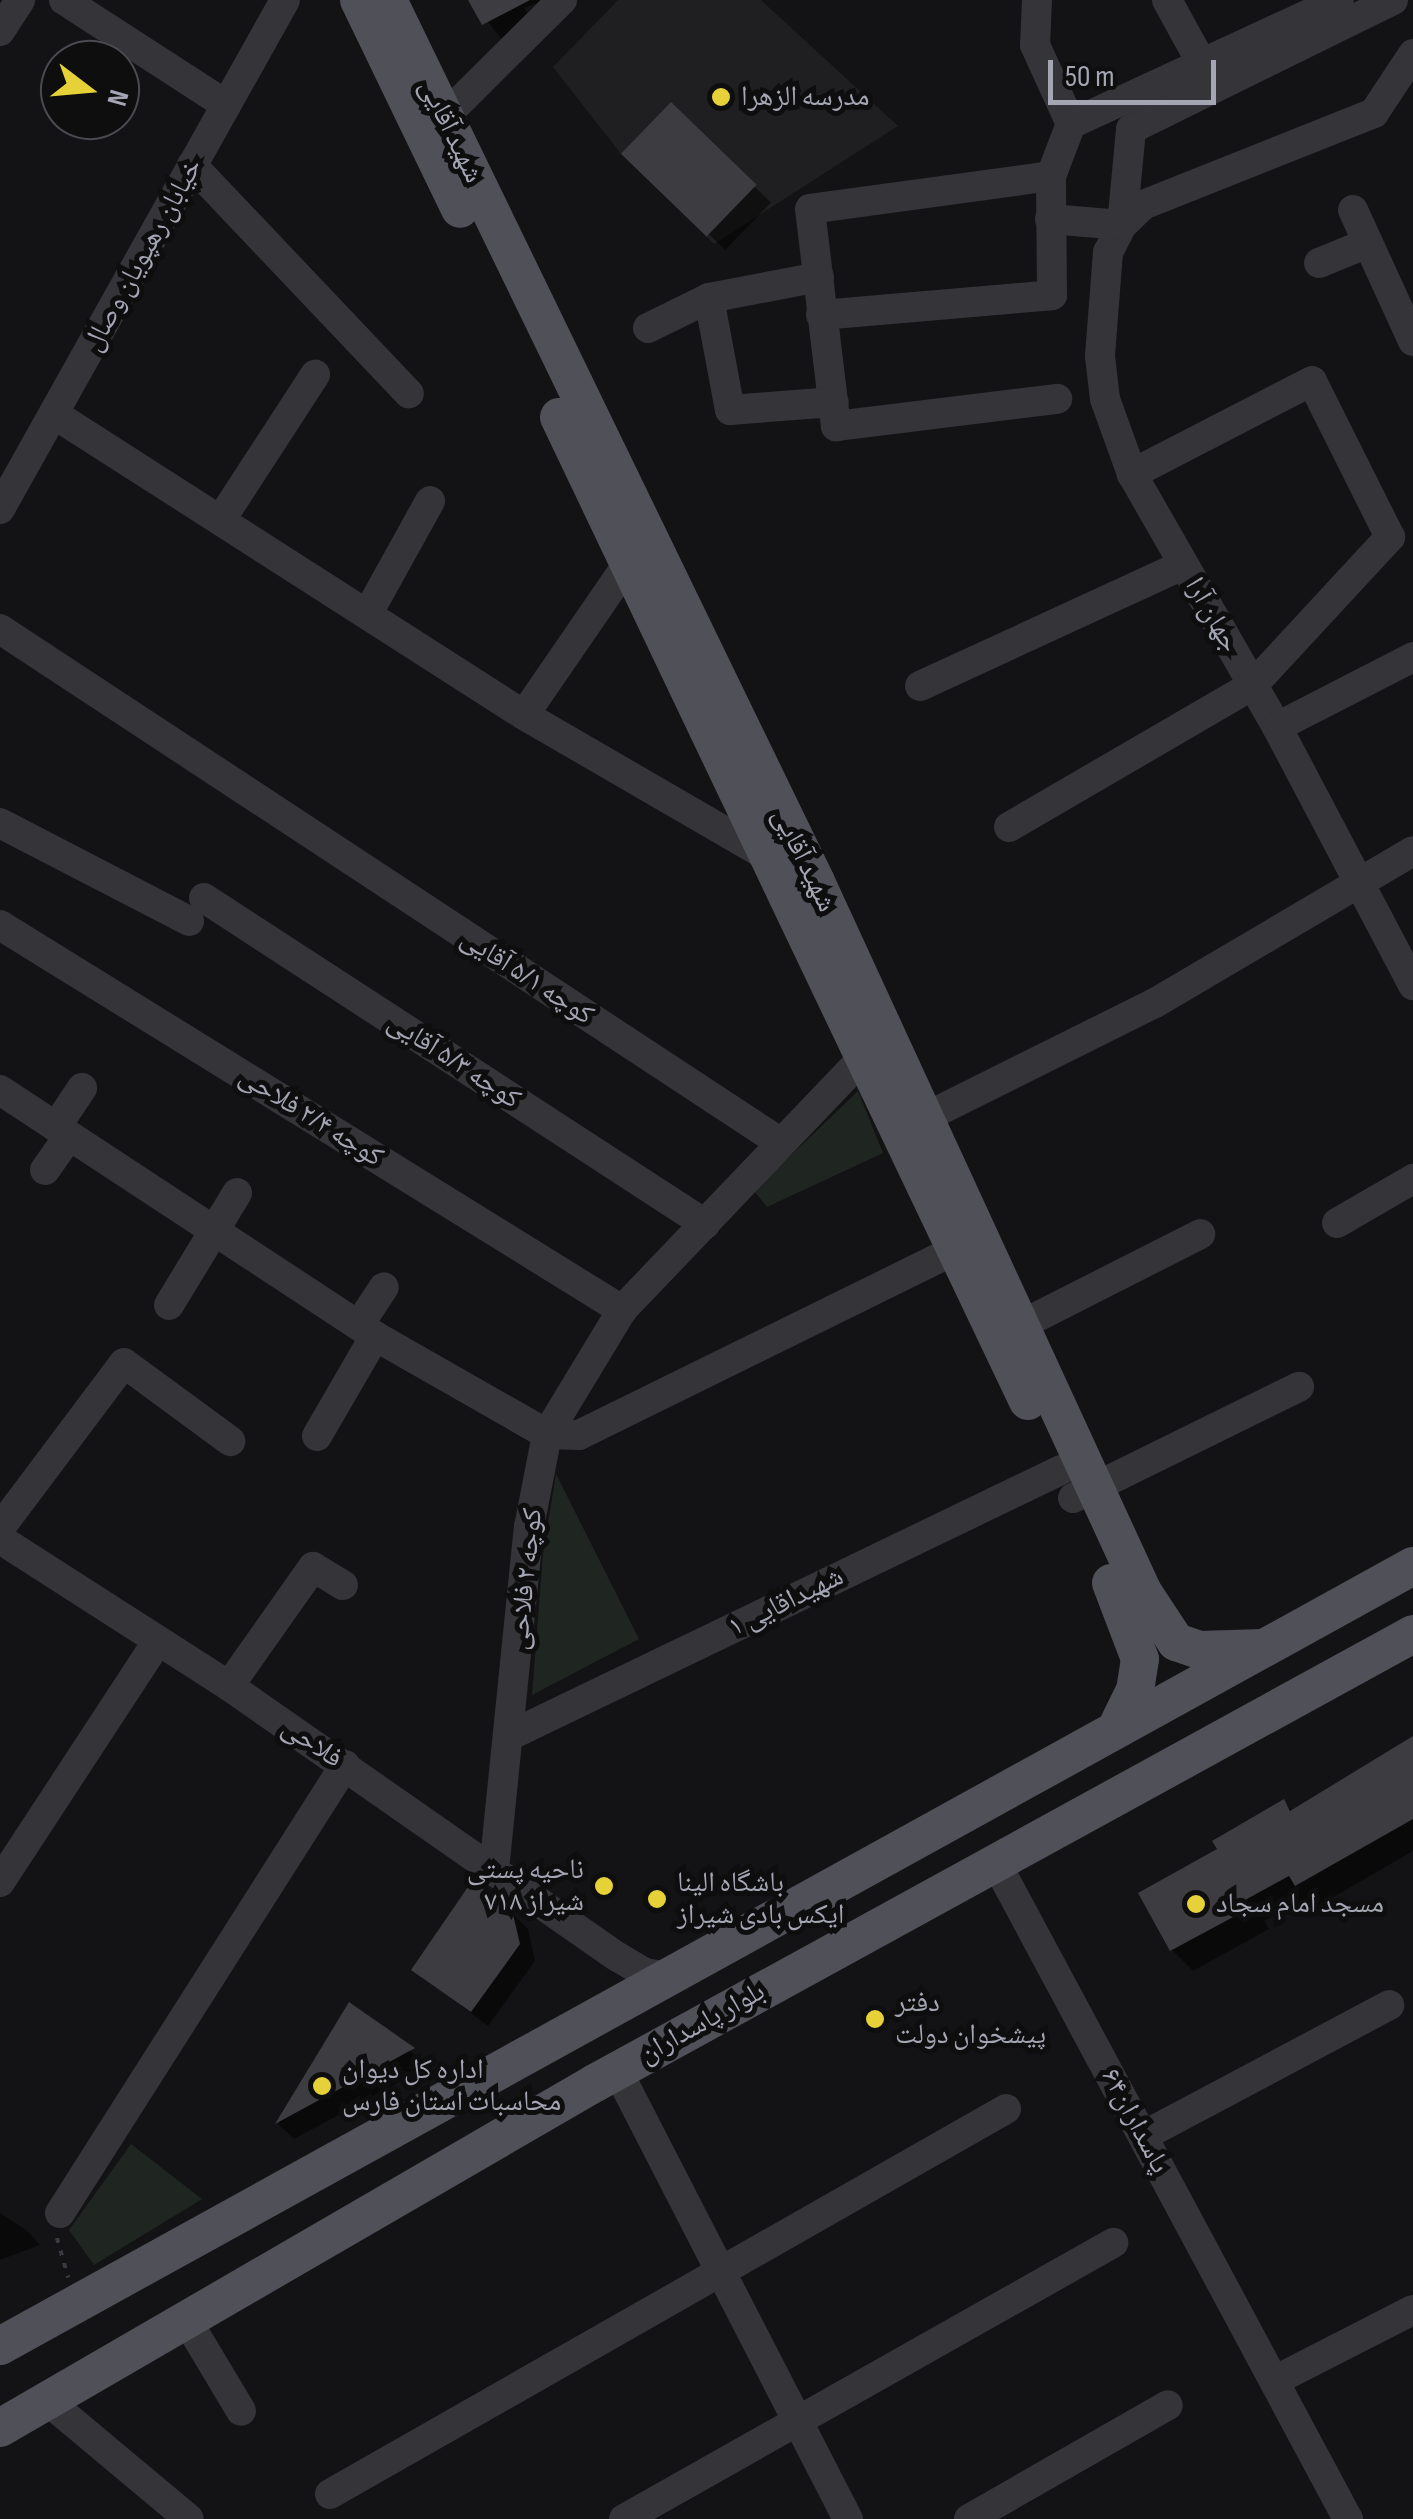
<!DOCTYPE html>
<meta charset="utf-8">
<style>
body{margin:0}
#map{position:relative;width:1413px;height:2519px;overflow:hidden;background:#131214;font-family:"Sofia Sans Condensed","Noto Naskh Arabic",sans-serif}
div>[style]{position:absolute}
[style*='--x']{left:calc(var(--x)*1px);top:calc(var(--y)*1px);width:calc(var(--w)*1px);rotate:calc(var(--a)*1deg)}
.built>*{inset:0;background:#1f1f21}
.green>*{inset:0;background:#1f2621}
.shadow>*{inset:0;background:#0007;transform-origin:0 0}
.building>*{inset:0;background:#3d3d41;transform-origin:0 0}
.path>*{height:4px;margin-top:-2px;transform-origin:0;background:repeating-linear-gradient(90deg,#3a3a40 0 5px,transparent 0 13px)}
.minor>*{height:30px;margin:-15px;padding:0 15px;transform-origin:15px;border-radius:15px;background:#343439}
.major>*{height:38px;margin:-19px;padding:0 19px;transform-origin:19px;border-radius:19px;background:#505058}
.dots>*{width:28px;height:28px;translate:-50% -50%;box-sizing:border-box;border:5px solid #0e0e0f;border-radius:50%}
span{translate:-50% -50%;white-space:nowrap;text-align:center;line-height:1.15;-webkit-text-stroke:10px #0e0e0f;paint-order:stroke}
.poi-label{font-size:28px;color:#a5a6b4}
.left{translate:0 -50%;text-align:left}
.right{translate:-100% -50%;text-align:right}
.street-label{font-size:28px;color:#a5a6b4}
.north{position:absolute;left:40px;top:40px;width:100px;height:100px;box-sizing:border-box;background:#0e0e0f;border:2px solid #4a4b51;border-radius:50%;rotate:106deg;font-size:28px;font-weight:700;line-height:40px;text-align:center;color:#a5a6b4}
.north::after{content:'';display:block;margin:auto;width:35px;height:45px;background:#e6d238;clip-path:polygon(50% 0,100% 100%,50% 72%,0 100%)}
.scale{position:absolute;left:1048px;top:60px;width:168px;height:45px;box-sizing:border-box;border:5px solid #a5a6b4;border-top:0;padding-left:12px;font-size:30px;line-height:35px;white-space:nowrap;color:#a5a6b4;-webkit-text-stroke:8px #0e0e0f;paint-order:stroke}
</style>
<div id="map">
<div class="built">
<i style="clip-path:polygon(618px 0,761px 0,898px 126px,714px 244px,621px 154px,553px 67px)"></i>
</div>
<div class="green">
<i style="clip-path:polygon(858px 1091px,883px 1153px,767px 1207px,754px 1191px)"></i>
<i style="clip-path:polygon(556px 1474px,639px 1639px,532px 1695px,543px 1554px)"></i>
<i style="clip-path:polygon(131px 2144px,202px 2199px,94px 2265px,69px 2230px)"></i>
</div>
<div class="shadow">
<i style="clip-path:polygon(471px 0,545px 0,524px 8px,539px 28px,506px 45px)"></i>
<i style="left:671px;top:106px;width:139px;height:66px;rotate:44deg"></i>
<i style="clip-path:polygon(1413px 1741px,1413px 1851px,1318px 1906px,1308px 1897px,1264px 1921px,1269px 1929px,1193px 1971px,1172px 1950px,1141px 1894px,1220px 1850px,1284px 1802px,1293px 1812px)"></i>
<i style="clip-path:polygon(511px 1912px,528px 1929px,535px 1961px,488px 2026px,414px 1970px)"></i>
<i style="clip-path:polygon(350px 2006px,429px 2066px,294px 2139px,278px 2124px)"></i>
<i style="clip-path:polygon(0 2213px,26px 2230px,40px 2245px,0 2260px)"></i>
</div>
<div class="building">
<i style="clip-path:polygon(468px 0,530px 0,482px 25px)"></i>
<i style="left:671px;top:102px;width:119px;height:72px;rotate:44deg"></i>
<i style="clip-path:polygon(1413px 1736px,1413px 1819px,1295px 1886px,1289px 1876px,1245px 1900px,1250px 1908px,1170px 1951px,1138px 1893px,1217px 1849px,1212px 1841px,1284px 1799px,1290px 1811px)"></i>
<i style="clip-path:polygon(472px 1881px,512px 1910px,520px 1944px,471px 2012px,411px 1970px)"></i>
<i style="clip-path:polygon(349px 2002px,415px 2048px,275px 2124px)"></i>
</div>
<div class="path">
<i style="--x:57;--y:2238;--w:41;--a:74.2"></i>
</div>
<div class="minor">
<i style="--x:64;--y:0;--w:193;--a:32.9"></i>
<i style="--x:1037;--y:0;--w:45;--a:92.5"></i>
<i style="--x:1035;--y:45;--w:87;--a:65.5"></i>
<i style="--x:1167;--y:0;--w:73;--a:61.3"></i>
<i style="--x:0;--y:31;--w:37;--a:-57"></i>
<i style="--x:1413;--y:54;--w:71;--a:123.5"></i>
<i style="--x:1374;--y:113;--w:249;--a:158.3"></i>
<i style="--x:1143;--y:205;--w:29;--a:136"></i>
<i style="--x:1122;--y:225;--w:30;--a:117"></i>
<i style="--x:1108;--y:252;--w:104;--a:94.4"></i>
<i style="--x:1100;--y:356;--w:43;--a:83.4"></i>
<i style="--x:1105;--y:399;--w:80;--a:70.2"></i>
<i style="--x:1132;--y:474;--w:292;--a:60.2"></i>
<i style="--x:1277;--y:727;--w:292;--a:62.2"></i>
<i style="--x:445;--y:116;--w:165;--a:-44.8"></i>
<i style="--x:192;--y:165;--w:315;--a:46.5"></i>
<i style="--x:1051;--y:176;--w:243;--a:172.2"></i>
<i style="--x:810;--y:209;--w:219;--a:83.2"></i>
<i style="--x:836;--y:426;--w:223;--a:-7"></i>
<i style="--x:1353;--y:210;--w:144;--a:65.4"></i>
<i style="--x:1050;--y:219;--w:72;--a:4.8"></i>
<i style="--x:1122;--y:225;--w:96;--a:-84.6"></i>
<i style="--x:1131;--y:129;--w:292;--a:-26.2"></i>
<i style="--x:1319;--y:263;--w:53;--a:-22.2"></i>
<i style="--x:709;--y:298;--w:114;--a:79.4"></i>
<i style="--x:730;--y:410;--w:104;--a:-4.4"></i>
<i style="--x:821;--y:315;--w:232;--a:-4.9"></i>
<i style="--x:1052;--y:295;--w:119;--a:-90.5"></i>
<i style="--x:1051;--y:176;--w:56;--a:-69"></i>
<i style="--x:1071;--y:124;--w:295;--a:-24.8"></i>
<i style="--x:648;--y:328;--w:68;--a:-26.2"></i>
<i style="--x:709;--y:298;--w:112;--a:-10.8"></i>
<i style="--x:54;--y:414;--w:558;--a:32.64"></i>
<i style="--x:524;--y:715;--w:277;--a:30.1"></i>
<i style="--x:0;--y:509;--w:583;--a:-60.75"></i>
<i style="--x:222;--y:518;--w:171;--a:-57"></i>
<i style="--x:368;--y:613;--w:128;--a:-61"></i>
<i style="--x:0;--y:629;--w:935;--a:33.35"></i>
<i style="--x:920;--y:686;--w:289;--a:-24.7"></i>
<i style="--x:524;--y:715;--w:182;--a:-55.5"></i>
<i style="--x:1277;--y:727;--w:153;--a:-27.2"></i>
<i style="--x:0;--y:823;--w:213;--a:27.4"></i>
<i style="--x:1009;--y:827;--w:282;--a:-30.2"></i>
<i style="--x:1253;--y:685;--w:202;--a:-47.2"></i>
<i style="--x:1390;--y:537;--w:174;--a:-116.6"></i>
<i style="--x:1312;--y:381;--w:203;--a:152.7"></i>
<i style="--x:204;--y:898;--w:598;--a:33.05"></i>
<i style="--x:0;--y:925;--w:732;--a:31.76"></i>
<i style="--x:0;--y:1090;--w:448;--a:33.3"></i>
<i style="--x:375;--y:1336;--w:198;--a:29.7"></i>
<i style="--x:547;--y:1434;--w:32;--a:2"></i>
<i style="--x:579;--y:1435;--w:419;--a:-26.2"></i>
<i style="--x:924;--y:1118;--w:258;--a:-26.5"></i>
<i style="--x:1155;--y:1003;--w:299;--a:-30.5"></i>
<i style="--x:56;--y:1127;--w:47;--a:-56.3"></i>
<i style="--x:45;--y:1170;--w:42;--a:-54.8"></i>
<i style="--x:1337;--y:1223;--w:88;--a:-30.1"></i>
<i style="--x:169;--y:1305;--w:131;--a:-58.7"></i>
<i style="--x:359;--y:1325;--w:45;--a:-56.7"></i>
<i style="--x:1021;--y:1325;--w:201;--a:-26.9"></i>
<i style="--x:317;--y:1436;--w:116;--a:-59.9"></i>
<i style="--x:1073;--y:1498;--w:252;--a:-26.2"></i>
<i style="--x:0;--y:1528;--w:206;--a:-53.1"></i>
<i style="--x:124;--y:1363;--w:132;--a:36.3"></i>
<i style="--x:0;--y:1539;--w:272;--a:32.7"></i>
<i style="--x:229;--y:1686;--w:474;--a:34.9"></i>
<i style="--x:618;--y:1957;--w:31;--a:31"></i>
<i style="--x:645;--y:1973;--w:26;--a:9"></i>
<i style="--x:229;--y:1686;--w:146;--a:-54.8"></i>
<i style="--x:313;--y:1567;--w:35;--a:31"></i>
<i style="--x:511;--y:1735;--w:611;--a:-25.73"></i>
<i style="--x:995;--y:1861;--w:747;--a:61.79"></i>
<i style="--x:494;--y:1870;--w:345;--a:-84.2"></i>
<i style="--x:529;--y:1527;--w:95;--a:-79"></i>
<i style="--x:547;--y:1434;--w:145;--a:-58.8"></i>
<i style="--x:622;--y:1310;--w:349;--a:-46.3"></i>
<i style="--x:0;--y:1882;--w:288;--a:-56.8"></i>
<i style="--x:617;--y:2070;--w:505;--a:62.78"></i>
<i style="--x:1143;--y:2136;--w:279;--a:-28"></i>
<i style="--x:60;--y:2213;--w:531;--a:-57.54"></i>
<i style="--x:186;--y:2319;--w:107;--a:59.1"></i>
<i style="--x:1274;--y:2381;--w:156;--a:-27.1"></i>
<i style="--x:49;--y:2402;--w:182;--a:39.9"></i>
<i style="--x:330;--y:2494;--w:778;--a:-29.66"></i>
<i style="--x:624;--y:2519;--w:562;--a:-29.44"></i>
<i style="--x:969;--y:2519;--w:229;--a:-29.8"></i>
</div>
<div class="major">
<i style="--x:359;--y:0;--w:232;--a:64.2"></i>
<i style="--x:388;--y:0;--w:980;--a:64.11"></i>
<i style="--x:816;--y:882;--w:782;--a:65.27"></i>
<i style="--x:1143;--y:1592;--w:60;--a:56.6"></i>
<i style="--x:1176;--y:1642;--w:24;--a:19"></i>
<i style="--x:1199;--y:1650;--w:64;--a:-1.8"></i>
<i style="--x:559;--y:417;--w:1090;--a:64.52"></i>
<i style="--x:1111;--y:1583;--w:81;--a:69.1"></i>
<i style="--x:1140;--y:1659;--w:31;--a:99"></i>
<i style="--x:1135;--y:1690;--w:43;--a:116"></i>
<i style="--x:0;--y:2346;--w:1614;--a:-28.9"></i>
<i style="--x:0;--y:2428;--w:688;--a:-30.11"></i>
<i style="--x:595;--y:2083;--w:933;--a:-28.76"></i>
</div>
<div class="dots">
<i style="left:721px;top:97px;background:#e6d238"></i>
<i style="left:604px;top:1886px;background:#e6d238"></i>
<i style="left:657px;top:1899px;background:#e6d238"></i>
<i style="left:1196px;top:1904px;background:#e6d238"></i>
<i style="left:875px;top:2019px;background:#e6d238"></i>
<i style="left:322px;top:2086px;background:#e6d238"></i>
</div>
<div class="poi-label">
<span class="left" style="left:741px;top:97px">مدرسه الزهرا</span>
<span class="right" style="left:584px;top:1886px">ناحیه پستی<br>۷۱۸ شیراز</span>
<span class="left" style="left:677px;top:1899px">باشگاه الینا<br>ایکس بادی شیراز</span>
<span class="left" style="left:1216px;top:1904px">مسجد امام سجاد</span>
<span class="left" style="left:895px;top:2019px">دفتر<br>پیشخوان دولت</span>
<span class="left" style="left:342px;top:2086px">اداره کل دیوان<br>محاسبات استان فارس</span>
</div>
<div class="street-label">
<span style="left:451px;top:131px;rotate:64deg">شهید آقایی</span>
<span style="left:143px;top:255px;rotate:-61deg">خیابان رهپویان وصال</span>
<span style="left:1212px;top:615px;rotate:60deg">جهان آرا</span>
<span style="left:804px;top:860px;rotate:64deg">شهید آقایی</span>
<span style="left:527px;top:977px;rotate:33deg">کوچه ۵/۱ آقایی</span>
<span style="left:454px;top:1061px;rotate:33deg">کوچه ۵/۳ آقایی</span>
<span style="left:311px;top:1117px;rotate:32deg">کوچه ۲/۴ فلاحی</span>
<span style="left:526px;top:1579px;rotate:-84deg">کوچه ۲ فلاحی</span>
<span style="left:786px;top:1602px;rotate:-26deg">۱ شهیداقایی</span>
<span style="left:312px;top:1743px;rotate:34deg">فلاحی</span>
<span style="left:702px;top:2023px;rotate:-29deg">بلوار پاسداران</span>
<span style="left:1135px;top:2121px;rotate:62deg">پاسداران۶۴</span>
</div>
<div class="north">N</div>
<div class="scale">50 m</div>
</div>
